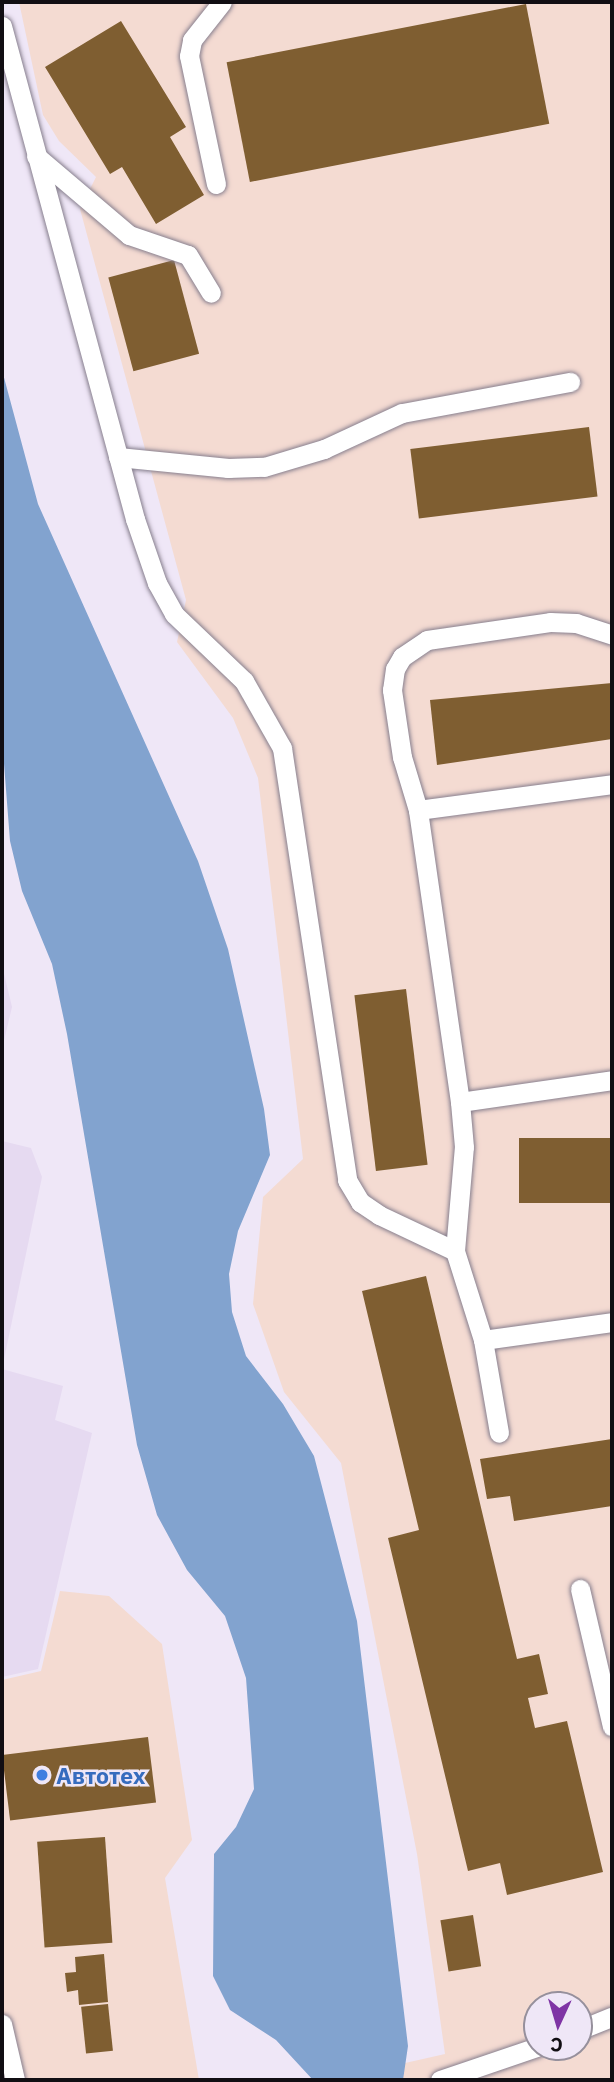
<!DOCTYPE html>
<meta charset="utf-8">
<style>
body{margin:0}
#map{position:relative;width:614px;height:2082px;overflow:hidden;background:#efe7f7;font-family:"IBM Plex Sans",sans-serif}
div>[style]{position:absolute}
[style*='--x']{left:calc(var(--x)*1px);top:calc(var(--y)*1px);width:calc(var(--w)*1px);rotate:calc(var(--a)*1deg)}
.built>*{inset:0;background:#e6daf1}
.industrial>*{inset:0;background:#f4dbd2}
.water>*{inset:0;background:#82a3cf}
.building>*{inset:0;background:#7f5e31;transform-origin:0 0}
.roads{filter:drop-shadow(0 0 2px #877f8e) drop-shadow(0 0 2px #877f8e)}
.service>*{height:19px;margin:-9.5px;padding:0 9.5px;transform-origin:9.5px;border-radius:9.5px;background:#fff}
.dots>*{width:19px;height:19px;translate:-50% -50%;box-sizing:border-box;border:4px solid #efe7f7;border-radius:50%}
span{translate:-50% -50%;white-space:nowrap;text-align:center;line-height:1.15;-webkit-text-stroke:5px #efe7f7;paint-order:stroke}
.shop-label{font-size:23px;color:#366cbe;font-weight:700}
.left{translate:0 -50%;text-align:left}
.frame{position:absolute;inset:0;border:4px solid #110e13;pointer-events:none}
.north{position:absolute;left:523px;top:1991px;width:70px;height:70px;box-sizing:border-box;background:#efe7f7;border:2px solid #96909c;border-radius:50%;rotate:184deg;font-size:19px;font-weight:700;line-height:28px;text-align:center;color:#110e13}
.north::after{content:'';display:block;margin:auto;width:24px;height:32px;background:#7f34a5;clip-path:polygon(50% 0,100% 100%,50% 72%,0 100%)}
</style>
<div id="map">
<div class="built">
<i style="clip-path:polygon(2px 965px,12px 1007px,2px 1049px)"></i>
<i style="clip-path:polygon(2px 1141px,31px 1148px,42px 1177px,2px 1369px,63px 1386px,55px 1420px,92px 1433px,38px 1669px,2px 1677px)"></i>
</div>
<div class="industrial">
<i style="clip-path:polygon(evenodd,19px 2px,612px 2px,612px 2080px,330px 2080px,445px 2054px,417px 1854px,341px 1463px,284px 1392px,253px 1304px,263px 1197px,303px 1159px,258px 778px,233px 718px,177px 642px,186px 600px,80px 209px,96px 177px,59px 141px,43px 115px,19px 2px,537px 2005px,579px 2005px,579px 2047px,537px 2047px,537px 2005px)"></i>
<i style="clip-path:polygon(60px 1591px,109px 1596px,162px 1644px,192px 1840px,165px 1878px,199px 2080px,2px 2080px,2px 1680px,41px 1671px)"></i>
</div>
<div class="water">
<i style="clip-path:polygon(2px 370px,38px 504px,198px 861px,228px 949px,264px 1109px,270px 1155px,238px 1231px,229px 1274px,232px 1312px,246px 1356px,283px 1404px,314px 1456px,357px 1621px,408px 2046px,403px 2080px,313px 2080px,276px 2040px,230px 2010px,213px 1976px,214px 1854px,236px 1827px,254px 1789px,246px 1678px,225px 1616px,187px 1570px,157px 1515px,137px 1445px,67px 1034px,52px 964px,22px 891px,10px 841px,3px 751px)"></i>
</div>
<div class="building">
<i style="left:526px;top:4px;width:122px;height:305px;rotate:79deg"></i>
<i style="clip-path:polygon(121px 21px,186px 127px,170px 137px,204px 195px,156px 224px,122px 167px,110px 174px,45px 67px)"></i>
<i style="left:174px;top:260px;width:97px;height:68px;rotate:75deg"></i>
<i style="left:589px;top:427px;width:70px;height:180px;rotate:83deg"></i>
<i style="clip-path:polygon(612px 683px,612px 739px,437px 765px,430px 700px)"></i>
<i style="left:406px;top:989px;width:177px;height:52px;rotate:83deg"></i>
<i style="left:612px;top:1138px;width:65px;height:93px;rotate:90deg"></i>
<i style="clip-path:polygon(426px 1276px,517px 1659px,539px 1654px,548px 1694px,528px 1698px,535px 1728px,567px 1721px,603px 1872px,507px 1895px,500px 1863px,468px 1871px,388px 1538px,419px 1530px,362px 1291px)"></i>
<i style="clip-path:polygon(612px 1439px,612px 1506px,514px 1521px,510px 1496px,487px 1499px,480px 1459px)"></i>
<i style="left:148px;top:1737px;width:66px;height:147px;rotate:83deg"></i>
<i style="left:105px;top:1837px;width:106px;height:68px;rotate:86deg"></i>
<i style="left:473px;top:1915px;width:52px;height:33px;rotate:81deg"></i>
<i style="clip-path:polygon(104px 1954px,108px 2002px,79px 2005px,78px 1990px,67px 1992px,65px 1973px,76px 1972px,75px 1957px)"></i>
<i style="left:108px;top:2004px;width:47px;height:27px;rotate:84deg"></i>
</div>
<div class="roads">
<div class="service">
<i style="--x:2;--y:26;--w:511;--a:74.9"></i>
<i style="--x:135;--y:519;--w:68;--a:71"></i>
<i style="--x:157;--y:583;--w:35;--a:61"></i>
<i style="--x:174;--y:614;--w:97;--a:43.7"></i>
<i style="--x:244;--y:681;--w:77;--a:60.4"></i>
<i style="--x:282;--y:748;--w:437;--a:81.4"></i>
<i style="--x:347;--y:1180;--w:26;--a:59"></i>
<i style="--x:360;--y:1202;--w:23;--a:34"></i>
<i style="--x:379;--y:1215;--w:84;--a:25.3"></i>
<i style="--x:455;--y:1251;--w:93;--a:72.5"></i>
<i style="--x:483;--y:1340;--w:94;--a:80.2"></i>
<i style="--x:36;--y:156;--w:122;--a:40.3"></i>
<i style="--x:129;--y:235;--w:62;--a:18.7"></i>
<i style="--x:188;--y:255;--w:44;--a:58.8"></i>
<i style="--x:216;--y:184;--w:131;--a:-101.9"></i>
<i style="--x:189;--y:56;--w:16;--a:-79"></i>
<i style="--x:192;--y:40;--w:48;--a:-51.7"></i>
<i style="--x:118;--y:457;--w:111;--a:5.7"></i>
<i style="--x:228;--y:468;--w:36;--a:-2"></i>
<i style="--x:264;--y:467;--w:63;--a:-16.7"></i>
<i style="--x:324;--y:449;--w:86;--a:-24.8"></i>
<i style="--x:402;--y:413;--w:171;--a:-10.5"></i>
<i style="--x:418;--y:810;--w:196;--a:-7.6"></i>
<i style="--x:460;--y:1102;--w:154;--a:-8.2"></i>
<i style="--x:455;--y:1251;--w:104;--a:-85.1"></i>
<i style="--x:464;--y:1147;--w:45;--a:-95.1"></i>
<i style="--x:460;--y:1102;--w:295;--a:-98.2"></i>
<i style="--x:418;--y:810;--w:55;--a:-106.8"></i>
<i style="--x:402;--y:757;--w:68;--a:-98.5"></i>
<i style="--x:392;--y:690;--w:21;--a:-82"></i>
<i style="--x:395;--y:669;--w:14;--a:-60"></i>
<i style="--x:402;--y:657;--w:30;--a:-34"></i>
<i style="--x:427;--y:640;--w:124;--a:-8.3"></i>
<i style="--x:550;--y:622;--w:26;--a:2"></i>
<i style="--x:576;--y:623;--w:38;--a:18"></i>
<i style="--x:483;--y:1340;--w:130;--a:-7.9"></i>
<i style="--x:580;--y:1589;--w:141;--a:76.9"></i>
<i style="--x:2;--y:2024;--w:57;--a:76.9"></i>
<i style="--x:579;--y:2030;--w:35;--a:-22"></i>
<i style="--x:440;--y:2080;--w:102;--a:-18.8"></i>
</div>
</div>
<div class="dots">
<i style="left:42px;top:1775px;background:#3f7fe0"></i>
</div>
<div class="shop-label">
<span class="left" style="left:56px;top:1775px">Автотех</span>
</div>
<div class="frame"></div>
<div class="north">С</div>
</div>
